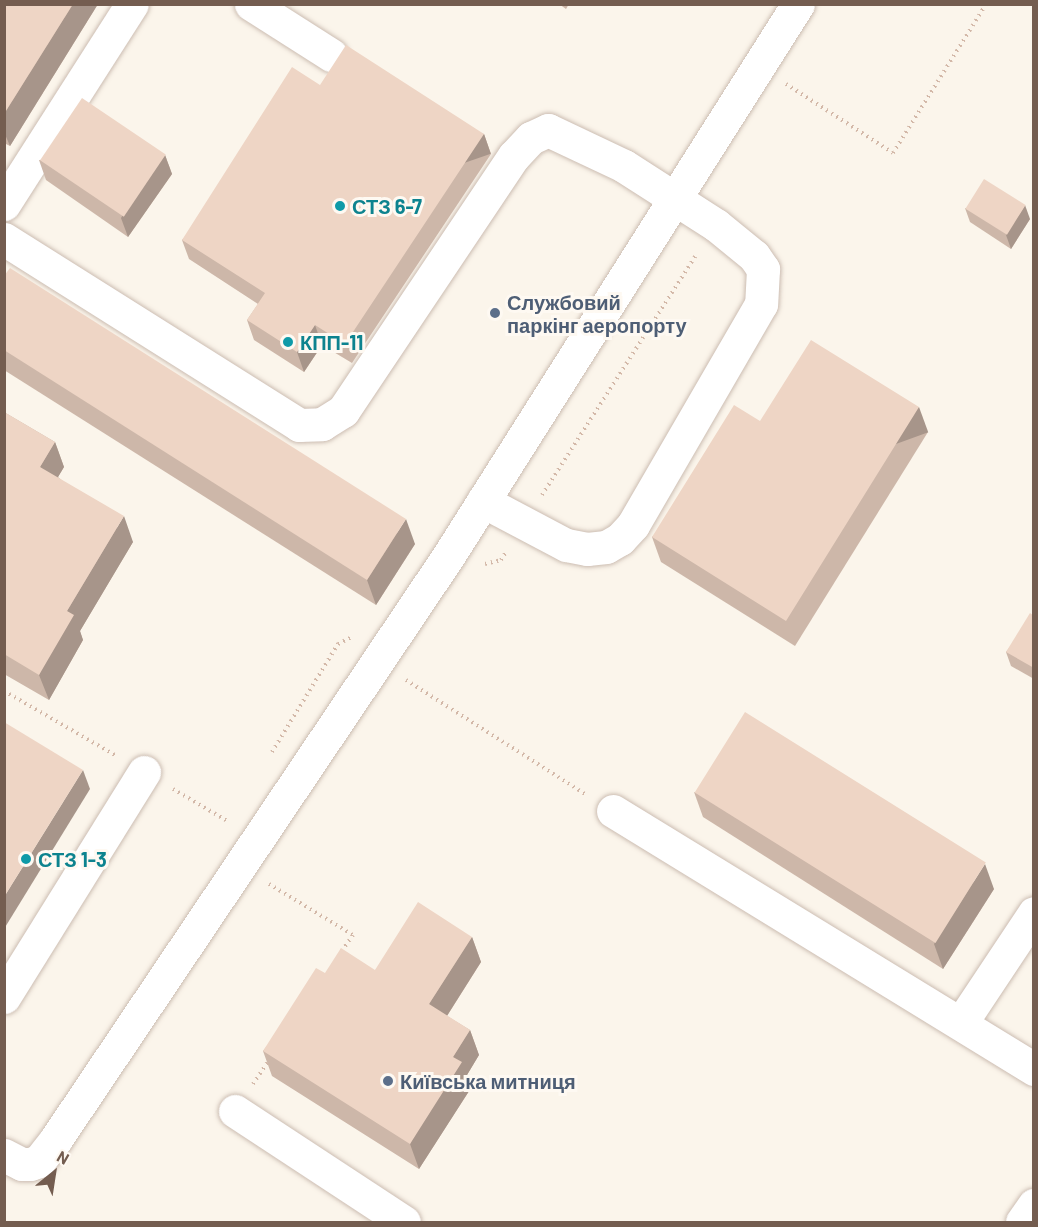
<!DOCTYPE html>
<meta charset="utf-8">
<style>
body{margin:0}
#map{position:relative;width:1038px;height:1227px;overflow:hidden;background:#fbf5eb;font-family:Barlow,sans-serif}
div>[style]{position:absolute}
[style*='--x']{left:calc(var(--x)*1px);top:calc(var(--y)*1px);width:calc(var(--w)*1px);rotate:calc(var(--a)*1deg)}
.path>*{height:4px;margin-top:-2px;transform-origin:0;background:repeating-linear-gradient(90deg,#d3b8a8 0 1.5px,transparent 0 6px)}
.roads{filter:drop-shadow(0 0 2px #ccbdb2) drop-shadow(0 0 2px #ccbdb2)}
.minor>*{height:33px;margin:-16.5px;padding:0 16.5px;transform-origin:16.5px;border-radius:16.5px;background:#fff}
.wall>*{inset:0;background:#cdb7a9}
.shaded-wall>*{inset:0;background:#a7958a;transform-origin:0 0}
.building>*{inset:0;background:#eed5c5;transform-origin:0 0}
.dots>*{width:16px;height:16px;translate:-50% -50%;box-sizing:border-box;border:3px solid #fef9f2;border-radius:50%}
span{translate:-50% -50%;white-space:nowrap;text-align:center;line-height:1.15;-webkit-text-stroke:6px #fef9f2;paint-order:stroke}
.culture-label{font-size:20px;color:#0d838f;font-weight:700}
.left{translate:0 -50%;text-align:left}
.service-label{font-size:20px;color:#4e5e75;font-weight:700}
.frame{position:absolute;inset:0;border:6px solid #745d50;pointer-events:none}
.north{position:absolute;left:24px;top:1143px;width:60px;height:60px;-webkit-text-stroke:4px #fef9f2;paint-order:stroke;rotate:30deg;font-size:16px;font-weight:700;line-height:24px;text-align:center;color:#745d50}
.north::after{content:'';display:block;margin:auto;width:21px;height:27px;background:#745d50;clip-path:polygon(50% 0,100% 100%,50% 72%,0 100%)}
</style>
<div id="map">
<div class="path">
<i style="--x:786;--y:84;--w:127;--a:32.8"></i>
<i style="--x:893;--y:153;--w:176;--a:-58"></i>
<i style="--x:542;--y:495;--w:287;--a:-57.3"></i>
<i style="--x:485;--y:564;--w:16;--a:-14"></i>
<i style="--x:501;--y:560;--w:9;--a:-58"></i>
<i style="--x:406;--y:680;--w:212;--a:32.5"></i>
<i style="--x:4;--y:691;--w:128;--a:30"></i>
<i style="--x:272;--y:752;--w:127;--a:-58.6"></i>
<i style="--x:338;--y:644;--w:16;--a:-27"></i>
<i style="--x:173;--y:789;--w:65;--a:30.5"></i>
<i style="--x:269;--y:884;--w:98;--a:31.3"></i>
<i style="--x:353;--y:935;--w:21;--a:125"></i>
<i style="--x:253;--y:1084;--w:29;--a:-56"></i>
</div>
<div class="roads">
<div class="minor">
<i style="--x:251;--y:4;--w:95;--a:32.5"></i>
<i style="--x:4;--y:204;--w:237;--a:-57.4"></i>
<i style="--x:4;--y:239;--w:349;--a:32.2"></i>
<i style="--x:299;--y:425;--w:23;--a:-2"></i>
<i style="--x:322;--y:424;--w:25;--a:-32"></i>
<i style="--x:343;--y:411;--w:307;--a:-56.2"></i>
<i style="--x:514;--y:156;--w:25;--a:-47"></i>
<i style="--x:531;--y:138;--w:19;--a:-25"></i>
<i style="--x:548;--y:130;--w:84;--a:25.3"></i>
<i style="--x:624;--y:166;--w:109;--a:32.7"></i>
<i style="--x:716;--y:225;--w:49;--a:39.2"></i>
<i style="--x:754;--y:256;--w:16;--a:55"></i>
<i style="--x:763;--y:269;--w:35;--a:93"></i>
<i style="--x:761;--y:304;--w:255;--a:120.1"></i>
<i style="--x:633;--y:525;--w:19;--a:133"></i>
<i style="--x:620;--y:539;--w:16;--a:150"></i>
<i style="--x:606;--y:547;--w:19;--a:174"></i>
<i style="--x:587;--y:549;--w:21;--a:-169"></i>
<i style="--x:566;--y:545;--w:94;--a:-152.1"></i>
<i style="--x:613;--y:811;--w:494;--a:31.5"></i>
<i style="--x:4;--y:997;--w:265;--a:-58.1"></i>
<i style="--x:961;--y:1023;--w:132;--a:-56.4"></i>
<i style="--x:235;--y:1111;--w:202;--a:33.3"></i>
<i style="--x:4;--y:1155;--w:20;--a:27"></i>
<i style="--x:22;--y:1164;--w:8;--a:0"></i>
<i style="--x:30;--y:1164;--w:9;--a:-18"></i>
<i style="--x:39;--y:1161;--w:28;--a:-52"></i>
<i style="--x:56;--y:1139;--w:704;--a:-56.06"></i>
<i style="--x:449;--y:555;--w:652;--a:-57.65"></i>
<i style="--x:1022;--y:1222;--w:21;--a:-55"></i>
</div>
</div>
<div class="wall">
<i style="clip-path:polygon(4px 4px,98px 4px,10px 146px,4px 143px)"></i>
<i style="clip-path:polygon(559px 4px,569px 4px,566px 9px)"></i>
<i style="clip-path:polygon(320px 85px,484px 134px,491px 154px,352px 363px,322px 345px,304px 372px,254px 340px,247px 320px,258px 304px,189px 259px,182px 240px)"></i>
<i style="clip-path:polygon(165px 155px,172px 174px,128px 237px,46px 180px,39px 160px)"></i>
<i style="clip-path:polygon(965px 208px,1030px 219px,1011px 249px,970px 222px)"></i>
<i style="clip-path:polygon(4px 276px,415px 544px,376px 605px,4px 370px)"></i>
<i style="clip-path:polygon(4px 412px,55px 442px,64px 467px,58px 477px,133px 542px,80px 631px,83px 640px,49px 700px,4px 674px)"></i>
<i style="clip-path:polygon(760px 421px,928px 432px,795px 646px,661px 562px,652px 537px)"></i>
<i style="clip-path:polygon(1034px 616px,1034px 679px,1011px 666px,1006px 652px)"></i>
<i style="clip-path:polygon(694px 792px,994px 889px,943px 969px,703px 817px)"></i>
<i style="clip-path:polygon(472px 937px,481px 962px,447px 1016px,470px 1030px,479px 1055px,467px 1075px,471px 1088px,419px 1169px,272px 1076px,263px 1051px,325px 973px,375px 970px)"></i>
</div>
<div class="shaded-wall">
<i style="clip-path:polygon(73px 4px,98px 4px,10px 146px,4px 132px,4px 114px)"></i>
<i style="left:484px;top:134px;width:21px;height:252px;rotate:71deg"></i>
<i style="clip-path:polygon(165px 155px,172px 174px,128px 237px,121px 218px)"></i>
<i style="clip-path:polygon(1025px 205px,1030px 219px,1011px 249px,1006px 235px)"></i>
<i style="clip-path:polygon(315px 325px,322px 345px,304px 372px,297px 352px)"></i>
<i style="left:919px;top:407px;width:27px;height:252px;rotate:70deg"></i>
<i style="clip-path:polygon(55px 442px,64px 467px,49px 492px,40px 467px)"></i>
<i style="clip-path:polygon(124px 516px,133px 542px,80px 631px,83px 640px,49px 700px,39px 675px,67px 611px)"></i>
<i style="clip-path:polygon(406px 519px,415px 544px,376px 605px,367px 580px)"></i>
<i style="clip-path:polygon(83px 770px,90px 789px,4px 929px,4px 897px)"></i>
<i style="clip-path:polygon(985px 864px,994px 889px,943px 969px,934px 944px)"></i>
<i style="clip-path:polygon(472px 937px,481px 962px,438px 1030px,429px 1004px)"></i>
<i style="clip-path:polygon(470px 1030px,479px 1055px,467px 1075px,471px 1088px,419px 1169px,410px 1144px,453px 1057px)"></i>
</div>
<div class="building">
<i style="clip-path:polygon(4px 4px,73px 4px,4px 114px)"></i>
<i style="clip-path:polygon(346px 45px,484px 134px,345px 344px,315px 325px,297px 352px,247px 320px,265px 293px,182px 240px,292px 67px,320px 85px)"></i>
<i style="left:82px;top:98px;width:101px;height:75px;rotate:34deg"></i>
<i style="left:984px;top:179px;width:49px;height:35px;rotate:32deg"></i>
<i style="clip-path:polygon(10px 268px,406px 519px,367px 580px,4px 350px,4px 276px)"></i>
<i style="clip-path:polygon(811px 340px,919px 407px,786px 621px,652px 537px,734px 405px,760px 421px)"></i>
<i style="clip-path:polygon(4px 412px,55px 442px,40px 467px,124px 516px,67px 611px,74px 615px,39px 675px,4px 654px)"></i>
<i style="clip-path:polygon(1030px 613px,1034px 616px,1034px 668px,1006px 652px)"></i>
<i style="left:745px;top:712px;width:284px;height:95px;rotate:32deg"></i>
<i style="clip-path:polygon(4px 722px,83px 770px,4px 897px)"></i>
<i style="clip-path:polygon(418px 902px,472px 937px,429px 1004px,470px 1030px,453px 1057px,462px 1062px,410px 1144px,263px 1051px,316px 968px,325px 973px,341px 948px,375px 970px)"></i>
</div>
<div class="dots">
<i style="left:340px;top:206px;background:#0f9aa8"></i>
<i style="left:495px;top:313px;background:#5c6f8a"></i>
<i style="left:288px;top:342px;background:#0f9aa8"></i>
<i style="left:26px;top:859px;background:#0f9aa8"></i>
<i style="left:388px;top:1081px;background:#5c6f8a"></i>
</div>
<div class="culture-label">
<span class="left" style="left:352px;top:206px">СТЗ 6-7</span>
<span class="left" style="left:300px;top:342px">КПП-11</span>
<span class="left" style="left:38px;top:859px">СТЗ 1-3</span>
</div>
<div class="service-label">
<span class="left" style="left:507px;top:314px">Службовий<br>паркінг аеропорту</span>
<span class="left" style="left:400px;top:1081px">Київська митниця</span>
</div>
<div class="frame"></div>
<div class="north">N</div>
</div>
